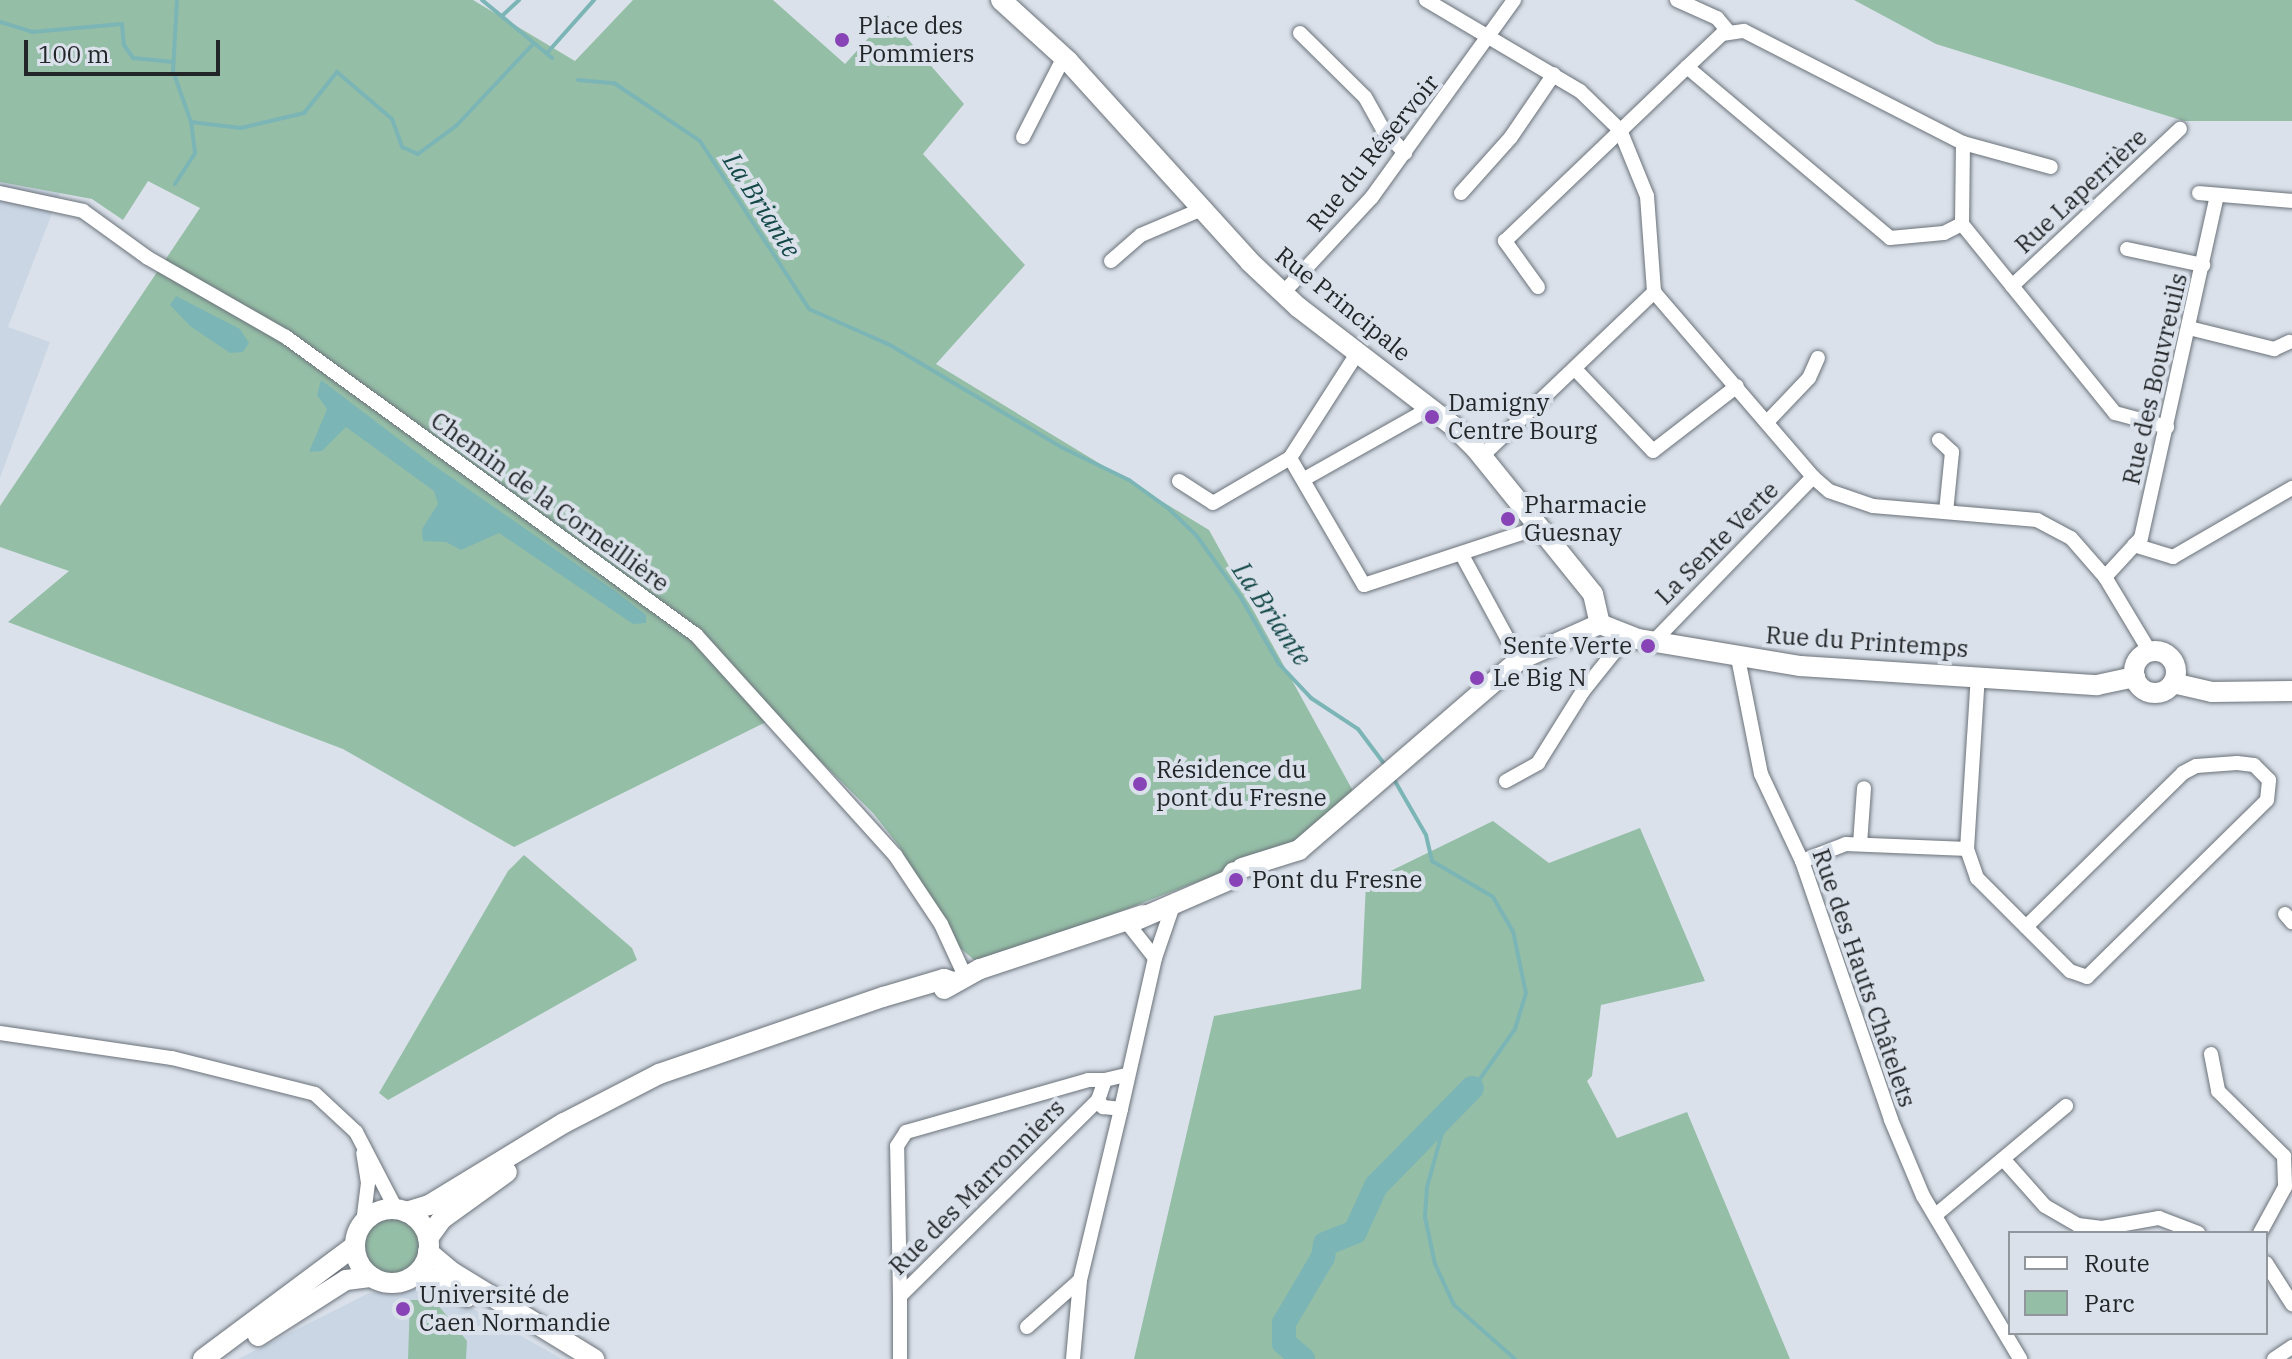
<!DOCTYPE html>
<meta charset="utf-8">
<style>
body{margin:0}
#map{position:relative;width:2292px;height:1359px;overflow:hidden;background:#dae1ea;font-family:"IBM Plex Serif",serif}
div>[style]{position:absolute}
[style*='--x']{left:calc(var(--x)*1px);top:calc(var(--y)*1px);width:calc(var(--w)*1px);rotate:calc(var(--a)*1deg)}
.built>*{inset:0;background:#cad6e4}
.green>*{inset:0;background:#95bea7}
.round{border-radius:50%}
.water>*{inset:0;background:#7cb5b6}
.stream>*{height:4px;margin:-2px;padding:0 2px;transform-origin:2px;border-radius:2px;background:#7cb5b6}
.river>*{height:24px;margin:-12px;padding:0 12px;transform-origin:12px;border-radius:12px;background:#7cb5b6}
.roads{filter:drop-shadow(0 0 2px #6b727a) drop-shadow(0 0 2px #6b727a)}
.street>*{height:14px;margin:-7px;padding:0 7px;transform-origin:7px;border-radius:7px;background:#fff}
.secondary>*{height:20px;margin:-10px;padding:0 10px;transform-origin:10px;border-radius:10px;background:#fff}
.secondary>.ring{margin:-10px;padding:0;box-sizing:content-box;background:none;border:20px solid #fff;border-radius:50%}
.dots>*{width:22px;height:22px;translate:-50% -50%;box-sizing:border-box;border:4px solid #dae1ea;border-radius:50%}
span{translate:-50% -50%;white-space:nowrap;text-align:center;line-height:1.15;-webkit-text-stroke:8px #dae1ea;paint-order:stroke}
.poi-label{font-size:24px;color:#232629}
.left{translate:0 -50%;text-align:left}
.right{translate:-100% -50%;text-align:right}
.street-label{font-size:24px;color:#232629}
.water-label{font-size:26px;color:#134748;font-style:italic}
.legend{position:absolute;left:2008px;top:1231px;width:260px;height:104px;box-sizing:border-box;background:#dae1ea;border:2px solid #91969d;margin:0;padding:10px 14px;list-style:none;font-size:24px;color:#232629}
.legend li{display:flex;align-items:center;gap:16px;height:40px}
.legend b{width:40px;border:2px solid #91969d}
.scale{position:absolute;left:24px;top:40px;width:196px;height:36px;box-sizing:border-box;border:4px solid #232629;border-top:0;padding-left:10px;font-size:24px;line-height:28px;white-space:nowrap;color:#232629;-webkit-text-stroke:6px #dae1ea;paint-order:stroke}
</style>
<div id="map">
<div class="built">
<i style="clip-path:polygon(0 182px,60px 193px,8px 327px,50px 342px,0 478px)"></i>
<i style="clip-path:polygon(421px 1287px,436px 1288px,562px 1359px,238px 1359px,369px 1293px)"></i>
</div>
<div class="green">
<i style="clip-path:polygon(0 0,473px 0,575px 61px,633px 0,773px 0,845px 64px,888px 16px,964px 104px,923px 154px,1025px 265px,936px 364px,1209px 530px,1358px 800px,1288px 847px,980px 965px,958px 946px,899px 846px,873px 813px,776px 717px,514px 847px,343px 749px,8px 622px,69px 571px,0 547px,0 506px,200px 208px,148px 181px,123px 220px,92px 199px,0 182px)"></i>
<i style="clip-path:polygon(1854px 0,2292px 0,2292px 121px,2184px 121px,1936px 44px)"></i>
<i style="clip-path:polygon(1493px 821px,1549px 863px,1640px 828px,1705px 981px,1601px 1005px,1592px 1076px,1587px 1081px,1617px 1138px,1687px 1112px,1790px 1359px,1134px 1359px,1214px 1016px,1361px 989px,1366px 883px)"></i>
<i style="clip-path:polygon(524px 855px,632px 948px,637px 960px,388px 1100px,379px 1093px,508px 871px)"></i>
<i class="round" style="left:362px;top:1216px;width:58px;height:58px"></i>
<i style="clip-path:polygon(410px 1300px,434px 1300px,467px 1341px,466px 1359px,408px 1359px)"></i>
</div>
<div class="water">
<i style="clip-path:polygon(176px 296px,240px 329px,249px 343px,243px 352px,230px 353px,190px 326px,170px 305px)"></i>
<i style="clip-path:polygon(321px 380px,429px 462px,615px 591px,646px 615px,646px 623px,633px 624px,499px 533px,461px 550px,446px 542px,423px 541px,422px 529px,438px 504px,434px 491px,346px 427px,322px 451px,309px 452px,327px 409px,317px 395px)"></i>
</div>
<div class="stream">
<i style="--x:177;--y:0;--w:71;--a:93.2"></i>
<i style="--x:173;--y:71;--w:54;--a:70.6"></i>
<i style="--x:482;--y:0;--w:91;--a:39.6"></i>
<i style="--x:503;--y:15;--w:22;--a:-43"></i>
<i style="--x:0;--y:22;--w:34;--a:17"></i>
<i style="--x:32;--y:32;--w:90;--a:-5.1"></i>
<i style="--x:122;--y:24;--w:21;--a:85"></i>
<i style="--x:124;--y:45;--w:16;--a:55"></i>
<i style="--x:133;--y:58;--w:41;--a:5.6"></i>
<i style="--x:547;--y:53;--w:71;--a:-48.4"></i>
<i style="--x:578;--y:80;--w:36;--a:5"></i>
<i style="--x:614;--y:83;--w:104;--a:34"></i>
<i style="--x:700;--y:141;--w:200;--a:57"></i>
<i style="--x:809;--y:309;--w:89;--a:24"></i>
<i style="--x:890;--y:345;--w:199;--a:30.8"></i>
<i style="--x:1061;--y:447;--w:76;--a:25.9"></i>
<i style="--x:1129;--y:480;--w:48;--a:35.7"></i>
<i style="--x:1168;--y:508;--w:39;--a:44"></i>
<i style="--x:1196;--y:535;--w:75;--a:54.2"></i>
<i style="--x:1240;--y:596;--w:78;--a:60.2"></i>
<i style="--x:1279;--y:664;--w:47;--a:46.7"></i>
<i style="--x:1311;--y:698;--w:56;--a:33.4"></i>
<i style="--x:1358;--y:729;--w:45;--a:53.1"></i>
<i style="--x:175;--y:184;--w:37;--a:-57"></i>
<i style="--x:195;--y:153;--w:31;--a:-97"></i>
<i style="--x:191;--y:122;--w:50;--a:6.8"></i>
<i style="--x:241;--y:128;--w:65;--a:-13.4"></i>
<i style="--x:304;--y:113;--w:53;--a:-51.2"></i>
<i style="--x:337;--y:72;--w:72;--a:40.5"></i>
<i style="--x:392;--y:119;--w:30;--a:70"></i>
<i style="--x:402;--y:147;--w:17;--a:24"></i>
<i style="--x:418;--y:154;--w:49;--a:-36.6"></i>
<i style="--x:457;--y:125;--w:112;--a:-46.8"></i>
<i style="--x:1392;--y:776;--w:68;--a:60"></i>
<i style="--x:1426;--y:835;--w:27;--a:77"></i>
<i style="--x:1432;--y:861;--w:71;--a:30.5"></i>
<i style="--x:1493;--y:897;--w:39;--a:60"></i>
<i style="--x:1513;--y:931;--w:63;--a:78.2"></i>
<i style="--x:1526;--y:993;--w:38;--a:107"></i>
<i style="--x:1515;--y:1029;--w:127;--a:125.1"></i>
<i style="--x:1442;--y:1133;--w:56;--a:105.5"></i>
<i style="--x:1427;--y:1187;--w:30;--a:94"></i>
<i style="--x:1425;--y:1217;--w:48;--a:78"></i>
<i style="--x:1435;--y:1264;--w:45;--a:65.1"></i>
<i style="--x:1454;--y:1305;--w:81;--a:41.5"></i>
</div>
<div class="river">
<i style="--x:1303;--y:1359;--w:25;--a:-140"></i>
<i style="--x:1284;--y:1343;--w:20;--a:-90"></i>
<i style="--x:1284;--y:1323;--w:77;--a:-59.4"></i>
<i style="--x:1323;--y:1257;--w:13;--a:-81"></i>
<i style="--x:1325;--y:1244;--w:32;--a:-22"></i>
<i style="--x:1355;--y:1232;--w:51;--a:-65.5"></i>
<i style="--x:1376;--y:1186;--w:137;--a:-45.6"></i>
</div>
<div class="roads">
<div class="street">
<i style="--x:1426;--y:0;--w:179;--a:30.6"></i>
<i style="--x:1580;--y:91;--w:56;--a:44.3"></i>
<i style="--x:1620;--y:130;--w:71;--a:67.8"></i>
<i style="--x:1647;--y:196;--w:96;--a:85.8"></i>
<i style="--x:1654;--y:292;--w:244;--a:49.3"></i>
<i style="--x:1813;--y:477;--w:21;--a:41"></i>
<i style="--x:1829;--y:491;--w:46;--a:18.8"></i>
<i style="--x:1873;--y:506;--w:165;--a:4.9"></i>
<i style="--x:2037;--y:520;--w:38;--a:28"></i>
<i style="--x:2071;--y:538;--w:52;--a:48.9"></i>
<i style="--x:2105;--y:577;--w:87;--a:59"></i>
<i style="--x:1677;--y:0;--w:44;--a:24.2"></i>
<i style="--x:1717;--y:18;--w:17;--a:50"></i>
<i style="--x:1300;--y:33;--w:91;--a:44.6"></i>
<i style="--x:1365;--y:97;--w:38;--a:61"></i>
<i style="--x:1383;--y:130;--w:32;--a:46"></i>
<i style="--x:1687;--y:67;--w:48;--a:-43.3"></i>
<i style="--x:1722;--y:34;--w:22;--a:-8"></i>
<i style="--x:1744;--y:31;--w:246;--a:27.1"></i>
<i style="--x:1963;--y:143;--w:81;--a:90.7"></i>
<i style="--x:1023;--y:137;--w:90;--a:-62.9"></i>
<i style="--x:1963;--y:143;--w:91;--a:15.3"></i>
<i style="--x:0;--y:193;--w:85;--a:12.2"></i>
<i style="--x:83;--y:211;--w:80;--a:35.9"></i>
<i style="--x:148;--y:258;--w:159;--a:29.8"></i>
<i style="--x:286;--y:337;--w:507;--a:36.01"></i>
<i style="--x:696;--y:635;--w:297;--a:47.9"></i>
<i style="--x:895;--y:855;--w:83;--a:56.3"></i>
<i style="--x:941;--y:924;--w:60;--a:65.2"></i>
<i style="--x:1461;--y:193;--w:75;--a:-48.2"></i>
<i style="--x:1511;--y:137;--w:76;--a:-55.7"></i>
<i style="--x:2199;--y:193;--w:93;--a:4.9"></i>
<i style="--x:2127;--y:249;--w:78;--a:11.9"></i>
<i style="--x:1111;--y:261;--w:40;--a:-41"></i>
<i style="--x:1141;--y:235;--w:66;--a:-23.1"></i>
<i style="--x:2012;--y:286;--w:230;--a:-43.1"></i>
<i style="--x:1538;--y:287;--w:57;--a:-125.7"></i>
<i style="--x:1505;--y:241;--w:252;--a:-43.7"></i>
<i style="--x:1687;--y:67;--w:265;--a:40.1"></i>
<i style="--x:1890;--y:238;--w:54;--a:-5.3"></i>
<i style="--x:1944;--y:233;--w:20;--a:-27"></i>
<i style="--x:1962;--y:224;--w:243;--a:51"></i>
<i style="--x:2115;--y:413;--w:54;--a:15.1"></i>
<i style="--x:1283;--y:293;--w:131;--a:-47.2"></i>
<i style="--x:1372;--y:197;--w:243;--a:-54.2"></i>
<i style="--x:2189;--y:328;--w:88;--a:13.9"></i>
<i style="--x:2274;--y:349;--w:17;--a:-25"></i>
<i style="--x:1358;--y:352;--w:126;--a:122.7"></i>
<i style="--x:1290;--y:458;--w:147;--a:59.8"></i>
<i style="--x:1364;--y:585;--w:185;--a:-18.2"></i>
<i style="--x:1575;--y:369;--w:113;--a:46.4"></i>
<i style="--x:1653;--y:451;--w:106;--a:-37.7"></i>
<i style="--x:1768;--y:421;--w:59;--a:-46.4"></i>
<i style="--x:1809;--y:378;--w:22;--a:-66"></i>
<i style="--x:1939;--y:440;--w:18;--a:43"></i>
<i style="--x:1952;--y:452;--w:60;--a:95.7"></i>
<i style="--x:1482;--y:456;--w:238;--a:-43.6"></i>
<i style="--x:1306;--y:478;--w:142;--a:-29.4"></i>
<i style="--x:1179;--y:481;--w:40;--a:32.9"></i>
<i style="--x:1213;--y:503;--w:89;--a:-30.3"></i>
<i style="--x:2134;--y:545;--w:41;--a:17.1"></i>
<i style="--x:2173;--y:557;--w:138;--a:-30.1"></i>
<i style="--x:1462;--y:555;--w:119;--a:61.5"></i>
<i style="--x:2105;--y:577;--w:53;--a:-47.3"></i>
<i style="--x:2141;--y:538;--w:350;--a:-77.5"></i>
<i style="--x:1653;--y:642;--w:230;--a:-45.9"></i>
<i style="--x:1738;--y:658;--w:118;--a:78.8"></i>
<i style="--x:1761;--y:774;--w:96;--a:64.8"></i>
<i style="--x:1802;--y:861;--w:274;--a:71"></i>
<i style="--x:1891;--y:1120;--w:82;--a:67.2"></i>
<i style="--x:1923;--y:1196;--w:190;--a:59.2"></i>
<i style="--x:1506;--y:781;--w:37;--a:-29"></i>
<i style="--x:1538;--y:763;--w:85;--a:-58"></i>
<i style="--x:1583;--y:691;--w:70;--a:-51.3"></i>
<i style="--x:1860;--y:844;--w:56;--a:-85.9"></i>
<i style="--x:1967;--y:849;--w:31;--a:71"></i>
<i style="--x:1977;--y:878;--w:132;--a:45"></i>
<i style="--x:2070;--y:971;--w:18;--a:19"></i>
<i style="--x:2087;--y:977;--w:252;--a:-44.5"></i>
<i style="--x:2267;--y:800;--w:20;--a:-84"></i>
<i style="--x:2269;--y:780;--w:21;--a:-135"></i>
<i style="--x:2254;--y:765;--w:17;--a:-173"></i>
<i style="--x:2237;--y:763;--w:41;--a:175.8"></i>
<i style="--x:2196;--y:766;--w:15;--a:152"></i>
<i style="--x:2183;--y:773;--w:220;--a:135.6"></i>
<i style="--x:1802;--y:861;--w:47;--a:-21.1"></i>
<i style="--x:1846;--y:844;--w:121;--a:2.4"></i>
<i style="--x:1967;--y:849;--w:173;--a:-86.4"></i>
<i style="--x:2285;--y:914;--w:11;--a:49"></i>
<i style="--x:1129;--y:925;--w:42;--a:51.8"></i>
<i style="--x:0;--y:1033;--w:174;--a:8.3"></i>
<i style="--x:172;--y:1058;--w:147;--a:14.1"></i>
<i style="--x:315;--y:1094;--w:56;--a:42.8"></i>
<i style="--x:356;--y:1132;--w:87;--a:62.5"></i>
<i style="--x:2211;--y:1054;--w:38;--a:79"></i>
<i style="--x:2218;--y:1091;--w:93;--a:44.6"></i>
<i style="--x:2284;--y:1156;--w:31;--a:88"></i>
<i style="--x:2285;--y:1187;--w:52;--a:118.5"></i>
<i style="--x:1126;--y:1075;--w:22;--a:167"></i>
<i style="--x:1105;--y:1080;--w:21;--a:109"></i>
<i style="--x:1098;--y:1100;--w:9;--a:54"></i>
<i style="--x:1103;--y:1107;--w:18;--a:6"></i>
<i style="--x:1121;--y:1109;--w:155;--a:-77.3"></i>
<i style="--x:1155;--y:958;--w:61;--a:-71"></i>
<i style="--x:2005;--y:1161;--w:60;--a:48.4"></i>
<i style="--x:2045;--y:1206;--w:38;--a:30"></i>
<i style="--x:2078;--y:1225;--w:24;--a:7"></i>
<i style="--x:2102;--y:1228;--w:58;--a:-10"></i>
<i style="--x:2159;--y:1218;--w:42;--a:21"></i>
<i style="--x:1938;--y:1213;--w:167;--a:-39.9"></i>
<i style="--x:363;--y:1223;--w:40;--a:-82.9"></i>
<i style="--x:368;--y:1183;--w:30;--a:-99"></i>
<i style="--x:2266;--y:1263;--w:49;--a:57.6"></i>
<i style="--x:900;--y:1296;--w:150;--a:-91.1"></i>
<i style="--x:897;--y:1146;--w:17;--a:-57"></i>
<i style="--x:906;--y:1132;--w:189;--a:-15.9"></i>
<i style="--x:1088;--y:1080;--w:17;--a:0"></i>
<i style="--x:1027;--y:1327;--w:71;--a:-41.6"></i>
<i style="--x:900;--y:1359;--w:63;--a:-90"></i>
<i style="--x:900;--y:1296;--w:279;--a:-44.7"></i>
<i style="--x:1073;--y:1359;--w:79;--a:-84.9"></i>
<i style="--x:1080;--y:1280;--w:176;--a:-76.5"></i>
<i style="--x:2274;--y:1359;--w:22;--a:-34"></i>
</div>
<div class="secondary">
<i style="--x:1001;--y:0;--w:91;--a:42.3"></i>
<i style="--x:1068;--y:61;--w:271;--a:47.8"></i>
<i style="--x:1250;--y:262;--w:66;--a:43.2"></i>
<i style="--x:1298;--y:307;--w:194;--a:37.5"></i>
<i style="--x:1452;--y:425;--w:34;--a:45"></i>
<i style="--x:1476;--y:449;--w:186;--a:51.1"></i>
<i style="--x:1593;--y:594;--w:31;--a:77"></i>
<i style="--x:1600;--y:624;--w:41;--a:21.5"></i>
<i style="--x:1638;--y:639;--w:164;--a:9.5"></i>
<i style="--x:1800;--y:666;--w:298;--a:3.7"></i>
<i style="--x:2097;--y:685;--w:39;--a:-12"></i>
<i class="ring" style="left:2134px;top:651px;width:22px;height:22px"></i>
<i style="--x:2173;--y:683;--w:40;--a:13"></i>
<i style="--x:2212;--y:692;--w:80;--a:-0.7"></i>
<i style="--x:1242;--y:868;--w:60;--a:-17.5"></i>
<i style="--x:1299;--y:850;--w:291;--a:-40.8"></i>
<i style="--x:1519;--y:660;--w:89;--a:-24"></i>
<i style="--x:1132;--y:922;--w:106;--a:-23.4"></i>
<i style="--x:1229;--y:880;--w:9;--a:-58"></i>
<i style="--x:944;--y:989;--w:41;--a:-29.1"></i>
<i style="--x:980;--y:969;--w:172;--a:-18.3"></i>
<i class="ring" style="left:355px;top:1209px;width:54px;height:54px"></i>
<i style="--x:406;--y:1212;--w:24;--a:-17"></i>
<i style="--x:429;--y:1205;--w:158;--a:-31.3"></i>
<i style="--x:564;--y:1123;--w:107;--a:-27.3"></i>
<i style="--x:659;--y:1074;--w:237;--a:-19"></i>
<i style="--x:883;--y:997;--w:64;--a:-16.4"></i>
<i style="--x:944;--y:979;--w:9;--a:18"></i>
<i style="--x:428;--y:1238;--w:24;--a:-54"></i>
<i style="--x:442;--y:1219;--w:80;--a:-35.9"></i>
<i style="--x:428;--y:1252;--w:31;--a:40"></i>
<i style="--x:452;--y:1272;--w:167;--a:31.5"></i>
<i style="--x:418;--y:1273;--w:55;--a:25.6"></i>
<i style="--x:258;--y:1336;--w:104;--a:-32.5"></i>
<i style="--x:346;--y:1280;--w:26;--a:-7"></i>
<i style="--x:203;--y:1359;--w:187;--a:-36.7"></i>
</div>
</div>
<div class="dots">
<i style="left:842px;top:40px;background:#8843b7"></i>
<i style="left:1432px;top:417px;background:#8843b7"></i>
<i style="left:1508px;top:519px;background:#8843b7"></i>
<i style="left:1648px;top:646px;background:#8843b7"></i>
<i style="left:1477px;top:678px;background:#8843b7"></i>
<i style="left:1140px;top:784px;background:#8843b7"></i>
<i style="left:1236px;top:880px;background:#8843b7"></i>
<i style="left:403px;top:1309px;background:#8843b7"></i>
</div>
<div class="poi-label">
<span class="left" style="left:858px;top:40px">Place des<br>Pommiers</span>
<span class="left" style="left:1448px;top:417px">Damigny<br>Centre Bourg</span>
<span class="left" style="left:1524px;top:519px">Pharmacie<br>Guesnay</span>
<span class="right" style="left:1632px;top:646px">Sente Verte</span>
<span class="left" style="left:1493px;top:678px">Le Big N</span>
<span class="left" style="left:1156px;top:784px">Résidence du<br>pont du Fresne</span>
<span class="left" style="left:1252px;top:880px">Pont du Fresne</span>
<span class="left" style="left:419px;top:1309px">Université de<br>Caen Normandie</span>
</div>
<div class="street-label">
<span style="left:1373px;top:153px;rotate:-51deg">Rue du Réservoir</span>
<span style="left:2081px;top:191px;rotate:-43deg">Rue Laperrière</span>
<span style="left:1343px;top:304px;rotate:39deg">Rue Principale</span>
<span style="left:2155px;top:379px;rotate:-77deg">Rue des Bouvreuils</span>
<span style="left:550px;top:502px;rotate:36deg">Chemin de la Corneillière</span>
<span style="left:1717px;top:543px;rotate:-45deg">La Sente Verte</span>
<span style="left:1867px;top:642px;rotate:4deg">Rue du Printemps</span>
<span style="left:1864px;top:978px;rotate:71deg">Rue des Hauts Châtelets</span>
<span style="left:977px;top:1187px;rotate:-45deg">Rue des Marronniers</span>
</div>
<div class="water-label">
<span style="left:762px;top:205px;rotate:57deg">La Briante</span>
<span style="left:1272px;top:614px;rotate:56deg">La Briante</span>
</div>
<ul class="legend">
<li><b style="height:10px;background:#fff"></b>Route</li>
<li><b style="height:22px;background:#95bea7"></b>Parc</li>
</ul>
<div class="scale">100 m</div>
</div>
